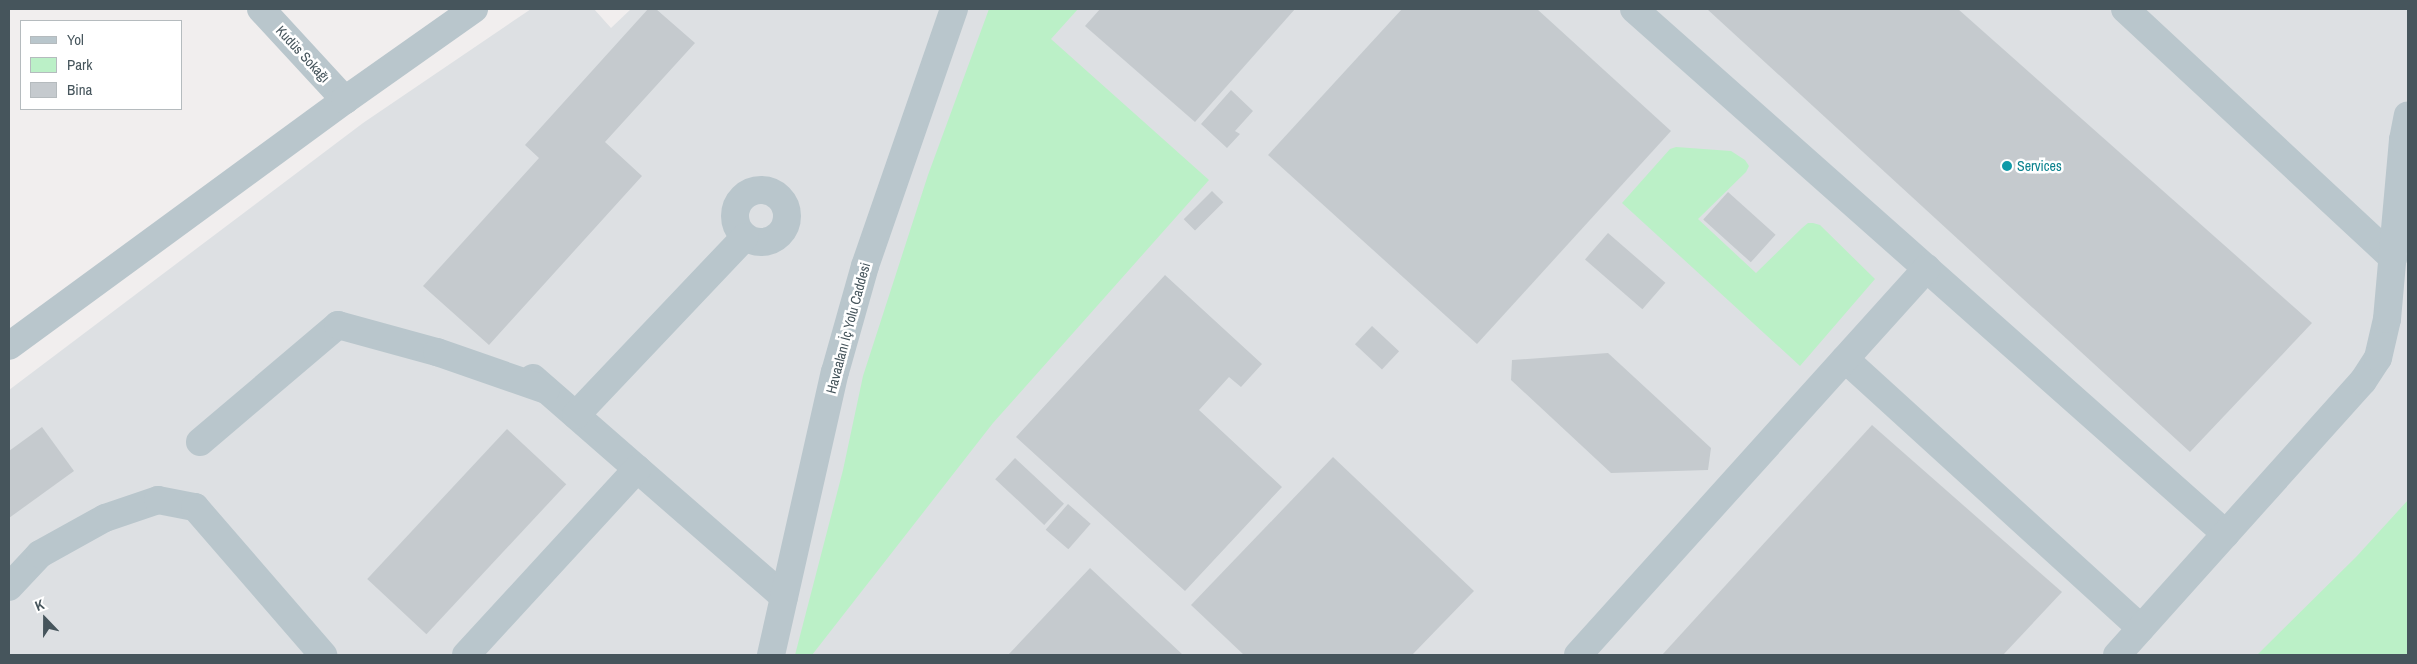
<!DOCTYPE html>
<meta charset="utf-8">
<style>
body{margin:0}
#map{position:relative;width:2417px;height:664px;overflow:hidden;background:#f1eeee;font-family:"Archivo Narrow",sans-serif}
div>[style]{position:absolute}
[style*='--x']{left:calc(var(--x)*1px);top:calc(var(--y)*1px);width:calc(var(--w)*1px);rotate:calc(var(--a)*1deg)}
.airport>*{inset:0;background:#dde0e3}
.green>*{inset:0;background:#bbf0c7}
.building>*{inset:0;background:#c5cace;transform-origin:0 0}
.minor>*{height:28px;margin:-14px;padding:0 14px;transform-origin:14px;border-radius:14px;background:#b9c6cc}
.minor>.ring{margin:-14px;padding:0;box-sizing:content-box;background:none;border:28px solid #b9c6cc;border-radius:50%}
.dots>*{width:14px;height:14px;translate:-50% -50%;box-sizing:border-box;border:2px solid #fff;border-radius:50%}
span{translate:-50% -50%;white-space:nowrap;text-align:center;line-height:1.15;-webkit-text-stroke:5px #fff;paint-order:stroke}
.street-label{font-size:14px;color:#46555c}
.culture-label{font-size:14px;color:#0d838f}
.left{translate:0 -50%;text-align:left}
.frame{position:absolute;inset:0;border:10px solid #46555c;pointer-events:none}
.legend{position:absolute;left:20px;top:20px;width:162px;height:90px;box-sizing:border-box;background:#fff;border:1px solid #b5bbbe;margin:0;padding:6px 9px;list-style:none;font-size:15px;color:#46555c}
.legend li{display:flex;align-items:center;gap:10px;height:25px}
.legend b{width:25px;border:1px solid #b5bbbe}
.north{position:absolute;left:20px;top:594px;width:50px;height:50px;-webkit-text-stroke:4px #fff;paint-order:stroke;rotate:338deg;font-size:14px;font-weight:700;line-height:20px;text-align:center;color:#46555c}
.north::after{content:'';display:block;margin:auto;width:18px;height:22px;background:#46555c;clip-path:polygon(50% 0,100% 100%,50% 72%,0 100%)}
</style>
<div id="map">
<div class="airport">
<i style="clip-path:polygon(531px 9px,594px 9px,611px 28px,631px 9px,2408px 9px,2408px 655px,9px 655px,9px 390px,363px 123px)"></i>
</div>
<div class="green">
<i style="clip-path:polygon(989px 9px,1078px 9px,1051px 39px,1209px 180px,993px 423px,812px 655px,795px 655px,843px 470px,863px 376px,928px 175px)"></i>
<i style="clip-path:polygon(1676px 147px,1731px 151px,1745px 160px,1749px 166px,1746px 172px,1698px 219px,1756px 273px,1802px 228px,1808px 223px,1813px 223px,1820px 225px,1875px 279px,1800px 366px,1622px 203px,1670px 149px)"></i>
<i style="clip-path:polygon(2408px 500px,2408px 655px,2257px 655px,2357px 556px)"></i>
</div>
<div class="building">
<i style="clip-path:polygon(648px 9px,656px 9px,695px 43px,605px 142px,642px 176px,489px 345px,423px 286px,539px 158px,525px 145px)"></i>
<i style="clip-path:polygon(1100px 9px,1295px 9px,1195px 122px,1085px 26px)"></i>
<i style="clip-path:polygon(1402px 9px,1537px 9px,1671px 131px,1477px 344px,1268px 155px)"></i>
<i style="clip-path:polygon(1707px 9px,1958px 9px,2312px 323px,2190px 452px)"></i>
<i style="clip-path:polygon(1231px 90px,1253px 111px,1235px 131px,1240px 134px,1227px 148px,1201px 124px)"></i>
<i style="left:1212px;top:191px;width:16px;height:40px;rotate:45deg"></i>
<i style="left:1728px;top:192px;width:64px;height:37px;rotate:42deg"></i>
<i style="left:1608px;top:233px;width:76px;height:35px;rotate:41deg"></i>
<i style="clip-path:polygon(1165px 275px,1262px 364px,1241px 387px,1229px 377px,1199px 410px,1282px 487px,1185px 591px,1016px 437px)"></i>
<i style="left:1372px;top:326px;width:37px;height:25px;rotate:43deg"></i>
<i style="clip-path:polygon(1608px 353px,1711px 448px,1708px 470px,1611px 473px,1511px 380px,1512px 360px)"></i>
<i style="clip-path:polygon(1872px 425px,2062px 592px,2003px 655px,1662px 655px)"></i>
<i style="clip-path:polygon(42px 427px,74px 471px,9px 518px,9px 451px)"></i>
<i style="left:507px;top:429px;width:81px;height:205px;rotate:43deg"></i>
<i style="clip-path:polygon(1333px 457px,1474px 591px,1412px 655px,1244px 655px,1191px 605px)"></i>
<i style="left:1015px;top:458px;width:67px;height:29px;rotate:43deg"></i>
<i style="left:1068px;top:504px;width:30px;height:34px;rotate:41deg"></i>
<i style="clip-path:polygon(1090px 568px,1183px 655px,1008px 655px)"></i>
</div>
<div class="minor">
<i style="--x:261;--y:9;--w:124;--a:47.3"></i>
<i style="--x:1634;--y:9;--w:791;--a:41.57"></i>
<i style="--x:2125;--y:9;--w:366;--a:42.9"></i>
<i class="ring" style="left:735px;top:190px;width:24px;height:24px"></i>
<i style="--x:9;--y:346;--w:416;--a:-36.2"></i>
<i style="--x:345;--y:100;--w:158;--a:-35.2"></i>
<i style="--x:1845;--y:359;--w:400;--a:42.3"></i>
<i style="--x:533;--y:378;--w:333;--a:41.1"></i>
<i style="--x:576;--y:415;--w:245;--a:-46.5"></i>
<i style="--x:200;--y:442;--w:181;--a:-40.3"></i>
<i style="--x:338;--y:325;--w:103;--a:15.3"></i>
<i style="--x:437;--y:352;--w:115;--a:19.2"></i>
<i style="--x:9;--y:587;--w:45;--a:-46.8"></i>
<i style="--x:40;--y:554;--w:74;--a:-29"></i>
<i style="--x:105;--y:518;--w:56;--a:-18.8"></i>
<i style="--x:158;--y:500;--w:38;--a:11"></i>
<i style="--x:195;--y:507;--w:196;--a:49.1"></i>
<i style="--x:466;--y:655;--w:253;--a:-47.4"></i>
<i style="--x:771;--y:655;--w:290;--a:-77.3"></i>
<i style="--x:835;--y:372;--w:110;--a:-74.2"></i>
<i style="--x:865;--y:266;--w:272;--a:-70.9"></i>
<i style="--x:1578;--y:655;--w:521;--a:-47.96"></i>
<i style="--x:2117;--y:655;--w:368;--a:-48.1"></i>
<i style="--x:2363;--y:381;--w:27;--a:-57"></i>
<i style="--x:2378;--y:358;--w:40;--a:-77"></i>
<i style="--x:2387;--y:319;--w:180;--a:-84.9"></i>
<i style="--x:2403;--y:140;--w:25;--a:-79"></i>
</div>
<div class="dots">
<i style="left:2007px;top:166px;background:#0f9aa8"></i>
</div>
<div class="street-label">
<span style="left:303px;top:54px;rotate:47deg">Kudüs Sokağı</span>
<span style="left:848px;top:328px;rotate:-75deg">Havaalanı İç Yolu Caddesi</span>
</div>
<div class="culture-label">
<span class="left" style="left:2017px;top:166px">Services</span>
</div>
<div class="frame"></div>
<ul class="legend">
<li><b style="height:6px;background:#b9c6cc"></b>Yol</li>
<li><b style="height:14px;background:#bbf0c7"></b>Park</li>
<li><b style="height:14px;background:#c5cace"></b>Bina</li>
</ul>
<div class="north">K</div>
</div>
